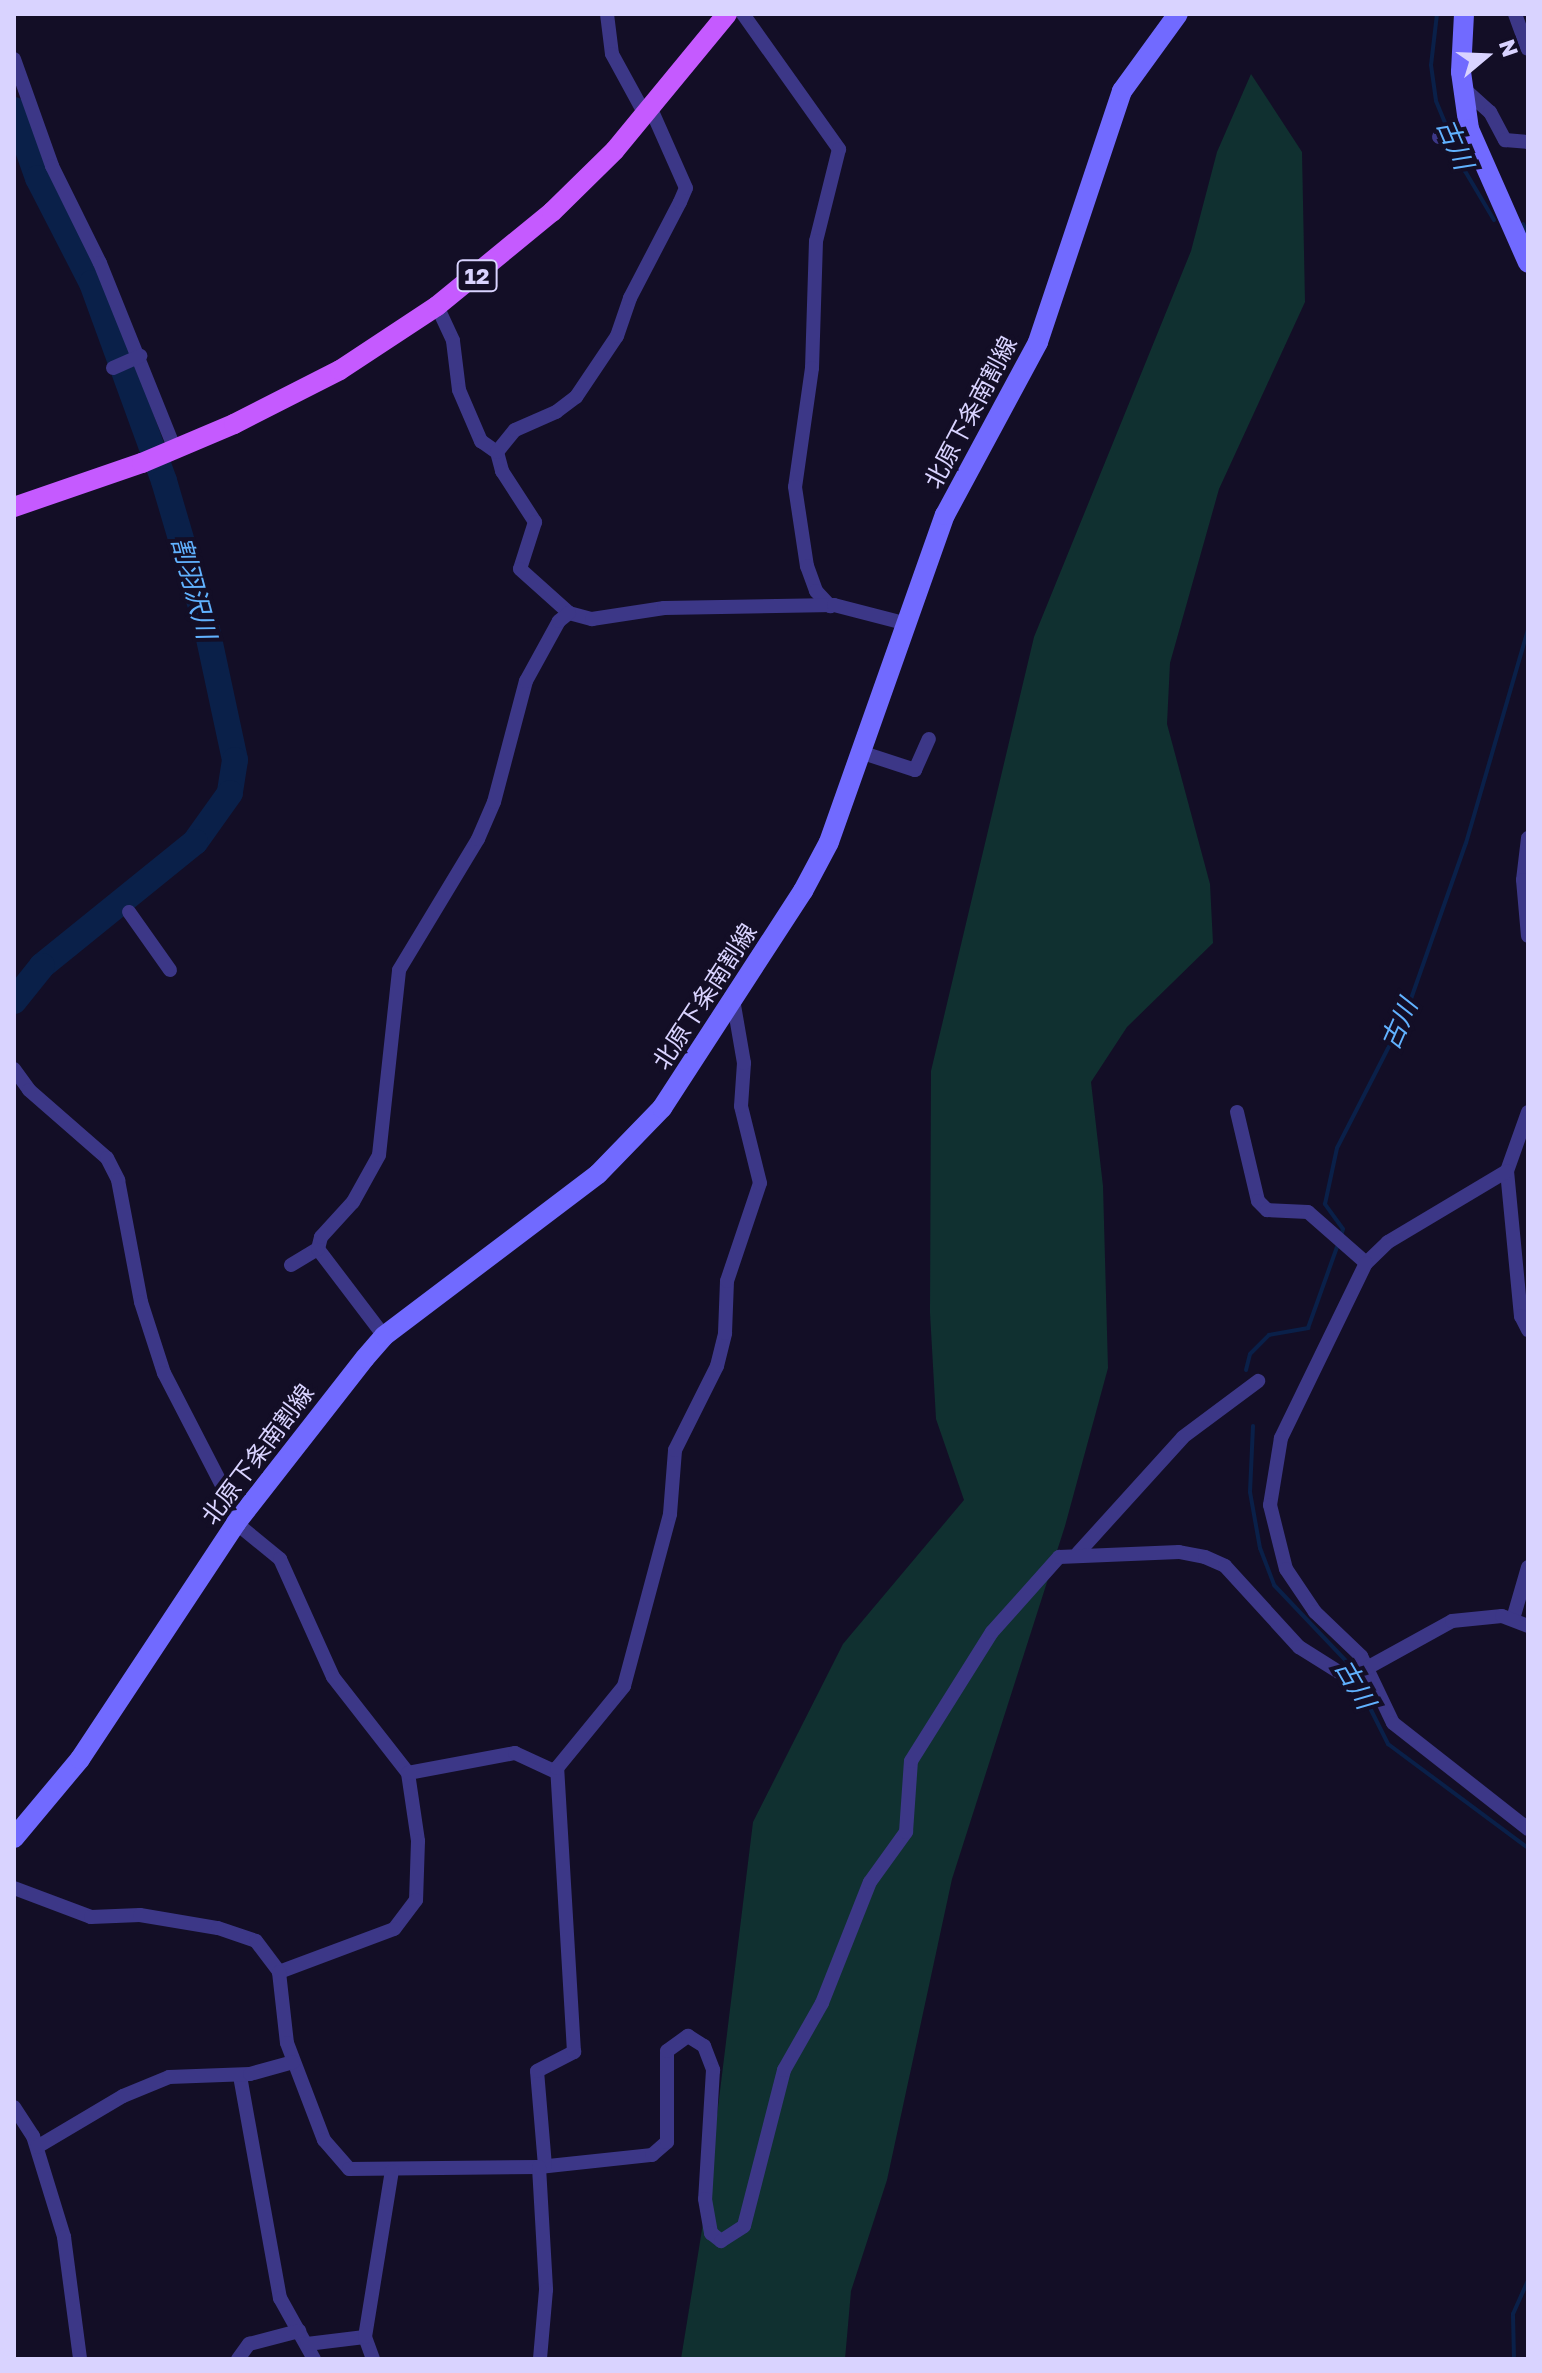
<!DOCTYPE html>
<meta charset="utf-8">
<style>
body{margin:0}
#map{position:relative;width:1542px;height:2373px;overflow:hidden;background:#130e26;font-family:"Golos Text","Noto Sans JP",sans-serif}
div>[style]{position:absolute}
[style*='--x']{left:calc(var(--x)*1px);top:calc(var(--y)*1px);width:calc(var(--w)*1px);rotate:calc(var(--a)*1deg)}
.green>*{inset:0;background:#103030}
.stream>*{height:4px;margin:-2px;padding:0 2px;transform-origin:2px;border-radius:2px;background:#0a2049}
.river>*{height:26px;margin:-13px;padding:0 13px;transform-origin:13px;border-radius:13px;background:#0a2049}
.street>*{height:14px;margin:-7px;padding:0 7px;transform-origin:7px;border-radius:7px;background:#3c3787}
.secondary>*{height:20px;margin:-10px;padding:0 10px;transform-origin:10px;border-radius:10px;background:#716aff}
.primary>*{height:20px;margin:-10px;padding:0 10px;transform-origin:10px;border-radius:10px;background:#c55aff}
span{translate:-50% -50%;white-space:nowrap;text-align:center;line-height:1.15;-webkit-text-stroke:8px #130e26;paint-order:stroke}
.shield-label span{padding:2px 6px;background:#130e26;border:2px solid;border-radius:6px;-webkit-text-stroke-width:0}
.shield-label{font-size:22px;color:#d9d3ff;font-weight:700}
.street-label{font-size:24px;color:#d9d3ff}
.water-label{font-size:26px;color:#61b2ff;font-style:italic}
.frame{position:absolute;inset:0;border:16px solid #d9d3ff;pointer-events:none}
.north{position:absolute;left:1446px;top:16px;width:80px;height:80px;-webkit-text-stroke:6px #130e26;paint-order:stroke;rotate:71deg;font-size:22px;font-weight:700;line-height:32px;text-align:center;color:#d9d3ff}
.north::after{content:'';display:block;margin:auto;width:28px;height:36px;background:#d9d3ff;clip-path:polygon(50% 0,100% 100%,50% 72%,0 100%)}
</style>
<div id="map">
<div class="green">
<i style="clip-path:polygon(1251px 74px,1302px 152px,1305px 302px,1219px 489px,1170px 663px,1167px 724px,1210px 884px,1213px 943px,1127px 1027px,1091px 1082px,1103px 1186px,1108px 1368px,1065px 1526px,952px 1879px,887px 2180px,851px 2291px,845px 2359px,681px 2359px,706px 2205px,753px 1822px,843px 1644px,964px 1500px,936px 1419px,930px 1313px,931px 1071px,1034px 637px,1191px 251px,1217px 152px)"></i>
</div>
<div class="stream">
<i style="--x:1437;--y:14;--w:51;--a:96.7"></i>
<i style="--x:1431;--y:65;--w:36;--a:82"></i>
<i style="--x:1436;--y:101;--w:76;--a:67.5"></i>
<i style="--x:1465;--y:171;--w:57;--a:59.4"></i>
<i style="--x:1523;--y:224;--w:12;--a:66"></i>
<i style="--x:1341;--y:1236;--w:7;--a:-74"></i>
<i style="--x:1343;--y:1229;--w:31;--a:-126"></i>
<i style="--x:1325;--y:1204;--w:57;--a:-77.9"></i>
<i style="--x:1337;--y:1148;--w:152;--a:-62.9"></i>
<i style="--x:1406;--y:1013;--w:180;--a:-70.6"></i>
<i style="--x:1466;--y:843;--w:222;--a:-73.8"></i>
<i style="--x:1246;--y:1370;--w:16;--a:-76"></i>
<i style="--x:1250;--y:1354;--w:27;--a:-45"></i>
<i style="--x:1269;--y:1335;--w:40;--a:-10"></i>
<i style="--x:1308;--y:1328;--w:89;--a:-70.3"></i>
<i style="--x:1253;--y:1426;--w:66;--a:92.6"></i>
<i style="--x:1250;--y:1492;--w:57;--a:79.9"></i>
<i style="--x:1260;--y:1548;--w:40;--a:69"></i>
<i style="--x:1274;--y:1585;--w:106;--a:46.5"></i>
<i style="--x:1347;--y:1662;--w:92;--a:63.4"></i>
<i style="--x:1388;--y:1744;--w:174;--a:36.6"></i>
<i style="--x:1514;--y:2359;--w:45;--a:-91.3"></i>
<i style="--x:1513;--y:2314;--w:37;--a:-66"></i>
</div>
<div class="river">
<i style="--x:14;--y:110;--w:72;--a:70.6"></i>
<i style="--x:38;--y:178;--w:118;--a:62.8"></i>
<i style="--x:92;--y:283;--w:211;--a:70"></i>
<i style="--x:164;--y:481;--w:145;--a:73.6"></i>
<i style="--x:205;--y:620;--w:143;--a:77.9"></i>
<i style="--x:235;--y:760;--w:33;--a:99"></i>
<i style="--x:230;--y:793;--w:60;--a:125.5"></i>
<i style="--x:195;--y:842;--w:197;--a:141"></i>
<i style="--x:42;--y:966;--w:45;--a:128.7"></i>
</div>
<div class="street">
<i style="--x:607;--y:14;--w:40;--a:82.9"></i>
<i style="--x:612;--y:54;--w:71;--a:61.3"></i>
<i style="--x:743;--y:14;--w:166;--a:54.6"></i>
<i style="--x:839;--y:149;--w:95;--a:104"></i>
<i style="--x:816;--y:241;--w:127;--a:91.8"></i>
<i style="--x:812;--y:368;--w:120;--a:98.1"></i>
<i style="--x:795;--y:487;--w:80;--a:81.4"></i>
<i style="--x:807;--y:566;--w:27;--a:70"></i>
<i style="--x:816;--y:591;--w:21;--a:47"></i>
<i style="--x:1515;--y:14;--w:37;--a:70"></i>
<i style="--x:14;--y:59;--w:114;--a:70.4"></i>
<i style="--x:52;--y:166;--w:108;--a:63.7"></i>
<i style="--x:100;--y:263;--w:201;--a:68.1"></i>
<i style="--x:1462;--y:87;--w:38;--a:42"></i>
<i style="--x:1490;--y:112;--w:32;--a:62"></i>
<i style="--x:1505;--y:140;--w:23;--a:5"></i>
<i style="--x:1439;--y:137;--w:31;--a:-15"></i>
<i style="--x:437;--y:306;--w:38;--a:65"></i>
<i style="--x:453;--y:341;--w:49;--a:83"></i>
<i style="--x:459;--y:390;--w:56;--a:66.7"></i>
<i style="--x:481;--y:441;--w:19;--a:35"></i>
<i style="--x:497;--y:452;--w:20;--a:75"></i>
<i style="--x:502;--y:471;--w:61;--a:57.1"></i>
<i style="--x:535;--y:522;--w:49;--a:107.7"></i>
<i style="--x:520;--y:569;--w:66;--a:41.9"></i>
<i style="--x:569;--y:613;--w:24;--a:15"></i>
<i style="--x:592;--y:619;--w:73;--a:-8.7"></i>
<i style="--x:664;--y:608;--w:170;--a:-1"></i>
<i style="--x:834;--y:605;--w:72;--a:14.4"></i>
<i style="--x:113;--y:368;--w:30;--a:-24"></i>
<i style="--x:497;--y:452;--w:28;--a:-51"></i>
<i style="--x:515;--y:430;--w:45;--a:-23.7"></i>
<i style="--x:556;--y:412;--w:25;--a:-37"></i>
<i style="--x:576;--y:397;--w:73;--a:-56.1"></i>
<i style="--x:617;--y:336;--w:40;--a:-71.1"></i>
<i style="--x:630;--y:298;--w:108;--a:-62.5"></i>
<i style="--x:680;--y:202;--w:15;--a:-67"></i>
<i style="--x:686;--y:188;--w:86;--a:-113.9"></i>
<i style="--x:860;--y:752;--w:58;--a:18.1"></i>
<i style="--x:915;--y:770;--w:34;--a:-66"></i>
<i style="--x:1528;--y:838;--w:42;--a:96.8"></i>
<i style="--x:1523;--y:880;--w:56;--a:84.9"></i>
<i style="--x:129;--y:912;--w:71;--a:54.7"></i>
<i style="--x:14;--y:1069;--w:26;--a:54"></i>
<i style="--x:29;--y:1090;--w:103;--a:41.1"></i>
<i style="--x:107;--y:1158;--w:25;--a:63"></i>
<i style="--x:118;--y:1180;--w:124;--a:79.3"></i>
<i style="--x:141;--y:1302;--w:75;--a:72.1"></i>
<i style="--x:164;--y:1373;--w:163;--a:62.7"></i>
<i style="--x:1237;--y:1112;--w:91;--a:76.7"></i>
<i style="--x:1258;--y:1201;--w:13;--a:45"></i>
<i style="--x:1267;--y:1210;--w:41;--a:2.8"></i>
<i style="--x:1308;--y:1212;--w:77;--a:41.3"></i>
<i style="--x:1528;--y:1112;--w:63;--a:109.6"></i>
<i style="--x:1507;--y:1171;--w:146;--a:84.5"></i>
<i style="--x:1521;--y:1316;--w:16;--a:63"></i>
<i style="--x:1507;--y:1171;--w:139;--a:149.2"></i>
<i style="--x:1388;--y:1242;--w:30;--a:136"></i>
<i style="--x:1366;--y:1263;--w:195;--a:115.9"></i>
<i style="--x:1281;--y:1438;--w:68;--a:99.3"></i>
<i style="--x:1270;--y:1505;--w:66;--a:76"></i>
<i style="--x:1286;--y:1569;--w:52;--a:56"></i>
<i style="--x:1315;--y:1612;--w:64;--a:43.7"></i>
<i style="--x:1361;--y:1656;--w:74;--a:64.5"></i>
<i style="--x:1393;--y:1723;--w:172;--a:38.1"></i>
<i style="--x:291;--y:1265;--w:31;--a:-31"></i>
<i style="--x:384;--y:1336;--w:109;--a:-127.2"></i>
<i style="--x:318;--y:1249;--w:12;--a:-76"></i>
<i style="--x:321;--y:1237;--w:47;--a:-47.6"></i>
<i style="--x:353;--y:1202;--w:54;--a:-61"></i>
<i style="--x:379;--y:1155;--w:186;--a:-83.8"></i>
<i style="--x:399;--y:970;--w:153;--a:-58.9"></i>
<i style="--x:478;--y:839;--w:40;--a:-66.6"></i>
<i style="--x:494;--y:802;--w:125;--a:-75.2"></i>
<i style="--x:526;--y:681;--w:68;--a:-61.2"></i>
<i style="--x:559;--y:621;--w:13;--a:-39"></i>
<i style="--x:236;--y:1523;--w:57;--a:39.3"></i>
<i style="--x:280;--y:1559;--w:129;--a:65.8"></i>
<i style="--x:333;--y:1677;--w:122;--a:52"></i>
<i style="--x:408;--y:1773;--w:69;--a:81.6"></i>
<i style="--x:418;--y:1841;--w:59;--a:91.9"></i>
<i style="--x:416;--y:1900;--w:36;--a:127"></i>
<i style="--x:394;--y:1929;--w:123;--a:159.5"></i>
<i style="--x:1078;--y:1553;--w:156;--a:-47.8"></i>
<i style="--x:1183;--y:1437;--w:94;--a:-36.7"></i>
<i style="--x:1513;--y:1619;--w:54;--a:-73.9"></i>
<i style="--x:408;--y:1773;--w:109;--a:-10.6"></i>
<i style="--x:515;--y:1753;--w:45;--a:24.9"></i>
<i style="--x:14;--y:1888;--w:82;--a:20.6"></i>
<i style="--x:91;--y:1917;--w:49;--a:-2.3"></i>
<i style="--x:140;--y:1915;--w:79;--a:9.5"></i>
<i style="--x:218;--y:1928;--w:40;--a:18.9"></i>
<i style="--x:256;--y:1941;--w:39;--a:53"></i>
<i style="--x:279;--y:1972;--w:71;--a:83.6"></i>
<i style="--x:287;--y:2043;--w:104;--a:69.1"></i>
<i style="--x:324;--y:2140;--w:38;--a:49"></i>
<i style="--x:349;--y:2169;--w:190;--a:-0.6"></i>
<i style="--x:539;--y:2167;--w:114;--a:-6.1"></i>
<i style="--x:652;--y:2155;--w:20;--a:-41"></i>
<i style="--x:667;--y:2142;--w:91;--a:-90"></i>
<i style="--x:667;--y:2051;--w:26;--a:-36"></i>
<i style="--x:688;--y:2036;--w:19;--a:32"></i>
<i style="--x:704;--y:2046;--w:26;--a:69"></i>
<i style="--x:713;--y:2070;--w:129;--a:93.5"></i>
<i style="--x:705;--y:2199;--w:35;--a:80"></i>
<i style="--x:711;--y:2233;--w:13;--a:39"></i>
<i style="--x:721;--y:2241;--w:27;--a:-33"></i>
<i style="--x:744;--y:2226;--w:161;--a:-75.6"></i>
<i style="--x:784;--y:2070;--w:77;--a:-60.4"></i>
<i style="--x:822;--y:2003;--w:130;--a:-68.4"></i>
<i style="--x:870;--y:1882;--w:62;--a:-54.2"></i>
<i style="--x:906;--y:1832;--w:71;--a:-86"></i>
<i style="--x:911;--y:1761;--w:152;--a:-57.9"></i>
<i style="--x:992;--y:1632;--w:101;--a:-48.2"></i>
<i style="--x:1059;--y:1557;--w:120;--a:-2.4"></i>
<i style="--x:1179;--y:1552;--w:26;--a:11"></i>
<i style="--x:1205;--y:1557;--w:22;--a:24"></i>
<i style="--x:1225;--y:1566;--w:110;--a:47.6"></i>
<i style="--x:1299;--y:1647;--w:51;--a:32.1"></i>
<i style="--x:1342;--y:1674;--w:26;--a:-13"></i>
<i style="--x:1367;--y:1668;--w:97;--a:-28.9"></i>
<i style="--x:1452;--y:1621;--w:50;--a:-5.7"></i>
<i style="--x:1502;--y:1616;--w:28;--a:21"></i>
<i style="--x:240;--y:2076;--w:226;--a:79.8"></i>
<i style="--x:280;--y:2298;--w:70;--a:60.9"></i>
<i style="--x:14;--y:2107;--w:35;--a:57"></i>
<i style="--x:33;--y:2136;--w:106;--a:72.9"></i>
<i style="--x:64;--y:2237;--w:123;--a:82.5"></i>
<i style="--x:37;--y:2147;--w:100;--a:-30.7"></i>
<i style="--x:123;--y:2096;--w:50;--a:-22.4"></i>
<i style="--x:169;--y:2077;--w:81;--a:-2.1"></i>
<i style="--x:250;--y:2074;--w:45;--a:-15.6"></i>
<i style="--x:545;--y:2166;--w:95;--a:-94.8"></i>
<i style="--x:537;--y:2071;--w:42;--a:-27.2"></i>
<i style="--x:574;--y:2052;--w:285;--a:-93.4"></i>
<i style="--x:557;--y:1768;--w:106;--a:-50.7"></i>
<i style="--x:624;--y:1686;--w:178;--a:-75"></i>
<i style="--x:670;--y:1514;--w:64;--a:-85.5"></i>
<i style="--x:675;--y:1450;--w:94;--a:-63.4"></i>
<i style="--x:717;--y:1366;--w:34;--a:-76"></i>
<i style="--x:725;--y:1333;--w:52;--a:-87.8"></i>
<i style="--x:727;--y:1281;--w:103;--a:-71.4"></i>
<i style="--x:760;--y:1183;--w:79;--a:-103.9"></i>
<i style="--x:741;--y:1106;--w:43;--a:-86"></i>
<i style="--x:744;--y:1063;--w:65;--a:-99.8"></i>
<i style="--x:539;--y:2167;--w:123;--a:86.7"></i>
<i style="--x:546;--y:2290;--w:69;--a:95"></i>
<i style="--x:307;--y:2344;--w:58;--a:-6.9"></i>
<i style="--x:238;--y:2359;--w:19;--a:-54"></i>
<i style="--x:249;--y:2344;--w:52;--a:-14.6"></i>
<i style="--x:373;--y:2359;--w:23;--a:-110"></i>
<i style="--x:365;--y:2337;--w:168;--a:-80.8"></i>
</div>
<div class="secondary">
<i style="--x:1464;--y:14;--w:58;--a:93"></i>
<i style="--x:1461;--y:72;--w:58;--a:82"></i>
<i style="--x:1469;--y:129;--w:146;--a:66.2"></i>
<i style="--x:14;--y:1838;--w:103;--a:-50.1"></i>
<i style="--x:80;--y:1759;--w:283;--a:-56.5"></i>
<i style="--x:236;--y:1523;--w:209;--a:-52"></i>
<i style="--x:365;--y:1358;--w:29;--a:-49"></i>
<i style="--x:384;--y:1336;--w:268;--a:-37.1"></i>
<i style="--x:598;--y:1174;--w:92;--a:-45.9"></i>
<i style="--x:662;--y:1108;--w:259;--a:-57"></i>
<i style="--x:803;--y:891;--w:55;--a:-62"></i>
<i style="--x:829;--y:842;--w:347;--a:-70.5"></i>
<i style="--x:945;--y:515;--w:196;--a:-61.7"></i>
<i style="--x:1038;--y:342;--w:265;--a:-71.5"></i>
<i style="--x:1122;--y:91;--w:95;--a:-54"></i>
</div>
<div class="primary">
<i style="--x:14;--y:507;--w:135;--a:-19"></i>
<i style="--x:142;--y:463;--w:100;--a:-23"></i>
<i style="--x:234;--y:424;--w:119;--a:-27"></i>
<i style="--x:340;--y:370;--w:116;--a:-33.4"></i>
<i style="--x:437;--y:306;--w:149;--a:-39.3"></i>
<i style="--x:552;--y:212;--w:88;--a:-44.5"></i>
<i style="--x:615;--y:150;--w:176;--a:-50.5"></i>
</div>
<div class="shield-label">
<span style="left:477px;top:276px">12</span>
</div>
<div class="street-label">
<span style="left:970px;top:412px;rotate:-62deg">北原下条南割線</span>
<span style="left:704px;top:996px;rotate:-57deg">北原下条南割線</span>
<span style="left:257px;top:1454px;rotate:-53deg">北原下条南割線</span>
</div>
<div class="water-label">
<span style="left:1455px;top:144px;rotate:67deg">古川</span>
<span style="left:194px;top:588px;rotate:75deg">割羽沢川</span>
<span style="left:1399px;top:1024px;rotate:-66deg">古川</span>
<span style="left:1355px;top:1684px;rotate:60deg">古川</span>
</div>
<div class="frame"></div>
<div class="north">N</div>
</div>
